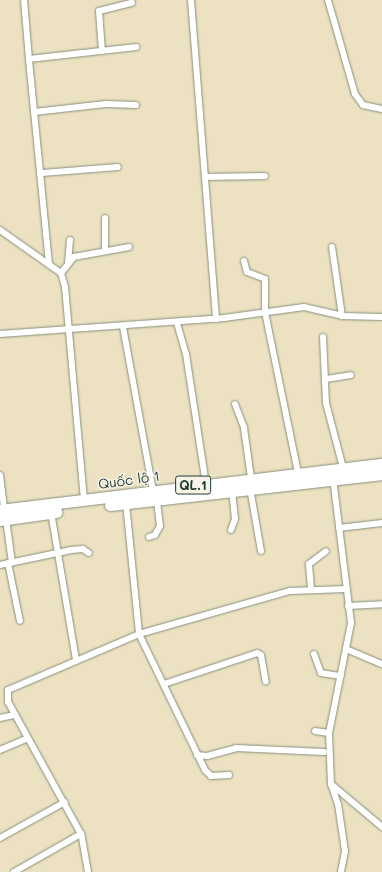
<!DOCTYPE html>
<meta charset="utf-8">
<style>
body{margin:0}
#map{position:relative;width:382px;height:872px;overflow:hidden;background:#ece2c2;font-family:Mali,sans-serif}
div>[style]{position:absolute}
[style*='--x']{left:calc(var(--x)*1px);top:calc(var(--y)*1px);width:calc(var(--w)*1px);rotate:calc(var(--a)*1deg)}
.roads{filter:drop-shadow(0 0 1px #86907b) drop-shadow(0 0 1px #86907b)}
.street>*{height:6px;margin:-3px;padding:0 3px;transform-origin:3px;border-radius:3px;background:#fff}
.highway>*{height:11px;margin:-5.5px;padding:0 5.5px;transform-origin:5.5px;border-radius:5.5px;background:#fff}
span{translate:-50% -50%;white-space:nowrap;text-align:center;line-height:1.15;-webkit-text-stroke:3px #f7f3e8;paint-order:stroke}
.shield-label span{padding:1px 3px;background:#f7f3e8;border:1px solid;border-radius:3px;-webkit-text-stroke-width:0}
.shield-label{font-size:13px;color:#1f3d34;font-weight:700}
.street-label{font-size:14px;color:#1f3d34}
</style>
<div id="map">
<div class="roads">
<div class="street">
<i style="--x:24;--y:0;--w:59;--a:85.2"></i>
<i style="--x:191;--y:0;--w:320;--a:85.5"></i>
<i style="--x:328;--y:0;--w:98;--a:74"></i>
<i style="--x:355;--y:94;--w:14;--a:54"></i>
<i style="--x:363;--y:105;--w:19;--a:12"></i>
<i style="--x:102;--y:51;--w:40;--a:-94.3"></i>
<i style="--x:99;--y:11;--w:34;--a:-14"></i>
<i style="--x:34;--y:112;--w:72;--a:-6.3"></i>
<i style="--x:106;--y:104;--w:30;--a:2"></i>
<i style="--x:42;--y:173;--w:76;--a:-4.5"></i>
<i style="--x:205;--y:177;--w:60;--a:-1"></i>
<i style="--x:105;--y:218;--w:31;--a:90"></i>
<i style="--x:0;--y:230;--w:75;--a:35.2"></i>
<i style="--x:61;--y:273;--w:15;--a:74"></i>
<i style="--x:65;--y:287;--w:216;--a:84.9"></i>
<i style="--x:332;--y:247;--w:70;--a:81.8"></i>
<i style="--x:244;--y:261;--w:11;--a:75"></i>
<i style="--x:247;--y:272;--w:19;--a:21"></i>
<i style="--x:265;--y:279;--w:33;--a:90"></i>
<i style="--x:265;--y:312;--w:164;--a:78.4"></i>
<i style="--x:68;--y:263;--w:23;--a:-85"></i>
<i style="--x:49;--y:264;--w:206;--a:-95.6"></i>
<i style="--x:29;--y:59;--w:108;--a:-6.4"></i>
<i style="--x:61;--y:273;--w:21;--a:-51"></i>
<i style="--x:74;--y:257;--w:56;--a:-10.3"></i>
<i style="--x:177;--y:323;--w:32;--a:74"></i>
<i style="--x:186;--y:354;--w:132;--a:81.3"></i>
<i style="--x:123;--y:327;--w:167;--a:79.6"></i>
<i style="--x:0;--y:334;--w:225;--a:-4.1"></i>
<i style="--x:224;--y:318;--w:81;--a:-7.8"></i>
<i style="--x:304;--y:307;--w:39;--a:13"></i>
<i style="--x:342;--y:316;--w:40;--a:1.4"></i>
<i style="--x:323;--y:337;--w:66;--a:87.4"></i>
<i style="--x:326;--y:403;--w:67;--a:75.3"></i>
<i style="--x:326;--y:379;--w:25;--a:-9"></i>
<i style="--x:235;--y:404;--w:26;--a:69"></i>
<i style="--x:244;--y:428;--w:50;--a:82"></i>
<i style="--x:0;--y:475;--w:35;--a:83"></i>
<i style="--x:333;--y:478;--w:146;--a:82.9"></i>
<i style="--x:351;--y:623;--w:112;--a:101.3"></i>
<i style="--x:329;--y:733;--w:51;--a:87.8"></i>
<i style="--x:331;--y:784;--w:21;--a:71"></i>
<i style="--x:338;--y:804;--w:48;--a:81.5"></i>
<i style="--x:345;--y:851;--w:21;--a:101"></i>
<i style="--x:250;--y:488;--w:64;--a:80.1"></i>
<i style="--x:126;--y:503;--w:132;--a:84.3"></i>
<i style="--x:139;--y:634;--w:151;--a:64.1"></i>
<i style="--x:205;--y:770;--w:8;--a:45"></i>
<i style="--x:211;--y:776;--w:18;--a:-3"></i>
<i style="--x:51;--y:512;--w:150;--a:80.4"></i>
<i style="--x:6;--y:519;--w:44;--a:82.2"></i>
<i style="--x:339;--y:528;--w:43;--a:-6.6"></i>
<i style="--x:231;--y:530;--w:12;--a:-70"></i>
<i style="--x:235;--y:519;--w:29;--a:-96"></i>
<i style="--x:149;--y:537;--w:6;--a:-18"></i>
<i style="--x:155;--y:535;--w:10;--a:-61"></i>
<i style="--x:160;--y:526;--w:26;--a:-97"></i>
<i style="--x:8;--y:563;--w:59;--a:78.3"></i>
<i style="--x:0;--y:565;--w:73;--a:-11.9"></i>
<i style="--x:71;--y:550;--w:12;--a:-5"></i>
<i style="--x:83;--y:549;--w:7;--a:34"></i>
<i style="--x:311;--y:588;--w:24;--a:-95"></i>
<i style="--x:309;--y:564;--w:21;--a:-37"></i>
<i style="--x:348;--y:606;--w:34;--a:-3"></i>
<i style="--x:346;--y:649;--w:39;--a:23"></i>
<i style="--x:314;--y:654;--w:20;--a:70"></i>
<i style="--x:321;--y:673;--w:20;--a:9"></i>
<i style="--x:164;--y:684;--w:98;--a:-18.4"></i>
<i style="--x:257;--y:653;--w:4;--a:27"></i>
<i style="--x:261;--y:655;--w:27;--a:80"></i>
<i style="--x:0;--y:718;--w:14;--a:-12"></i>
<i style="--x:315;--y:731;--w:14;--a:8"></i>
<i style="--x:0;--y:750;--w:30;--a:-23"></i>
<i style="--x:197;--y:755;--w:10;--a:6"></i>
<i style="--x:207;--y:756;--w:30;--a:-15"></i>
<i style="--x:236;--y:748;--w:88;--a:2.6"></i>
<i style="--x:331;--y:784;--w:67;--a:40.1"></i>
<i style="--x:0;--y:838;--w:74;--a:-29"></i>
<i style="--x:14;--y:872;--w:77;--a:-29.6"></i>
<i style="--x:88;--y:872;--w:39;--a:-100"></i>
<i style="--x:81;--y:834;--w:151;--a:-118.9"></i>
<i style="--x:8;--y:702;--w:12;--a:-90"></i>
<i style="--x:8;--y:690;--w:142;--a:-23.1"></i>
<i style="--x:139;--y:634;--w:157;--a:-15.9"></i>
<i style="--x:290;--y:591;--w:56;--a:-2"></i>
</div>
<div class="highway">
<i style="--x:110;--y:505;--w:274;--a:-6.5"></i>
<i style="--x:0;--y:510;--w:385;--a:-6.9"></i>
<i style="--x:0;--y:520;--w:57;--a:-8.1"></i>
</div>
</div>
<div class="shield-label">
<span style="left:193px;top:485px">QL.1</span>
</div>
<div class="street-label">
<span style="left:129px;top:480px;rotate:-8deg">Quốc lộ 1</span>
</div>
</div>
